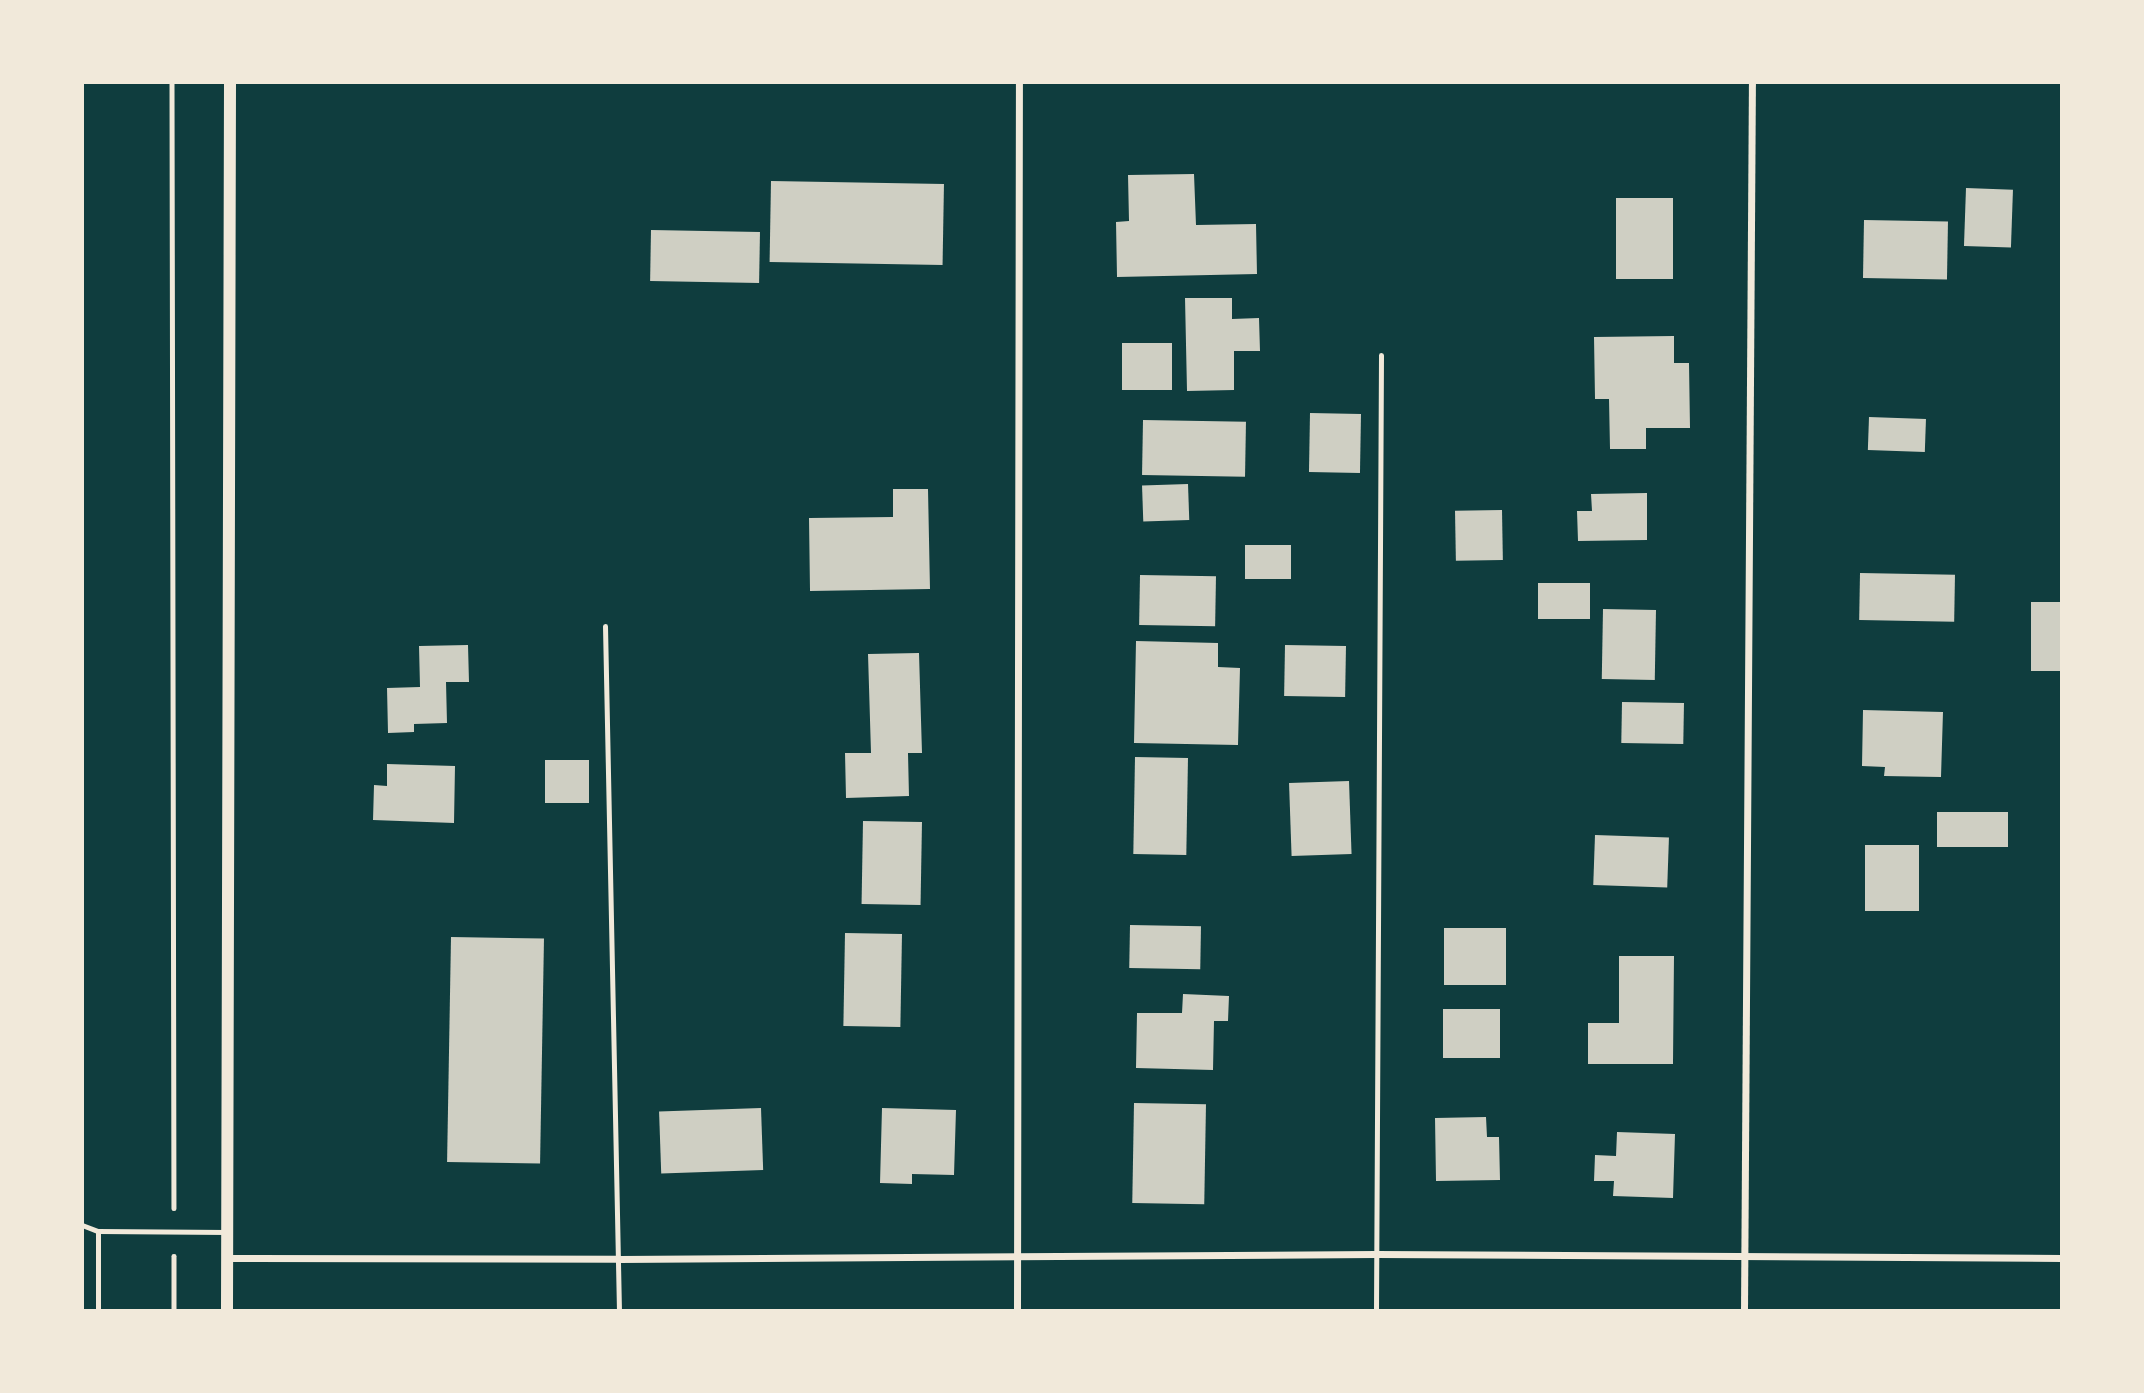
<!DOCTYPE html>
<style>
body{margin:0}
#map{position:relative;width:2144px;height:1393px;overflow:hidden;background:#0f3d3e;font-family:"Zilla Slab",serif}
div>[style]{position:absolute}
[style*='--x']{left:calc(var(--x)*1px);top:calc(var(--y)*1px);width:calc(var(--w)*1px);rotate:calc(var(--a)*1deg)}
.building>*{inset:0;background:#cfcfc3;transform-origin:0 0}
.path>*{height:4.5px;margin:-2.25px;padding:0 2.25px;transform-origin:2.25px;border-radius:2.25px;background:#f1e9da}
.service>*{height:5px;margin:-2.5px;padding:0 2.5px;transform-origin:2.5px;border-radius:2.5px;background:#f1e9da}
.minor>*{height:7px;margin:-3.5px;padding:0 3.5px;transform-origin:3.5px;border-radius:3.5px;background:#f1e9da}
.tertiary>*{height:12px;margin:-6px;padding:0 6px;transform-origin:6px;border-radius:6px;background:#f1e9da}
span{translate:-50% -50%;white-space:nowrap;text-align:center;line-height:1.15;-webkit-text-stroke:7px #f1e9da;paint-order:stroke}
.frame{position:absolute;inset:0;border:84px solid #f1e9da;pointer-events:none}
</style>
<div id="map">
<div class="building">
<i style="clip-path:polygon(1194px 174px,1196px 225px,1256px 224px,1257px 274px,1117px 277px,1116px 222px,1129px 221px,1128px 175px)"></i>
<i style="left:771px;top:181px;width:173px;height:81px;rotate:1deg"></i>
<i style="left:1966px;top:188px;width:47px;height:58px;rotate:2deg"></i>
<i style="left:1616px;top:198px;width:57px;height:81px"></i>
<i style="left:1864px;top:220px;width:84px;height:58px;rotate:1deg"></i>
<i style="left:651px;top:230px;width:109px;height:51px;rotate:1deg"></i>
<i style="clip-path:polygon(1185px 298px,1232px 298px,1232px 319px,1259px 318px,1260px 351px,1234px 351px,1234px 390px,1187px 391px)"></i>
<i style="clip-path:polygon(1674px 336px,1674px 363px,1689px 363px,1690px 428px,1646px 428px,1646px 449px,1610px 449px,1609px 399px,1595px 399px,1594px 337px)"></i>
<i style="left:1122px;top:343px;width:50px;height:47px"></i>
<i style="left:1310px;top:413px;width:51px;height:59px;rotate:1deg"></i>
<i style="left:1869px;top:417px;width:57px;height:33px;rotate:2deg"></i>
<i style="left:1143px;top:420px;width:103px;height:55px;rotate:1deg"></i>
<i style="left:1188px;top:484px;width:36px;height:46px;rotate:88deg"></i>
<i style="clip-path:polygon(893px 489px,928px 489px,930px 589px,810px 591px,809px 518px,893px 517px)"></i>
<i style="clip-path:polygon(1647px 493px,1647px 540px,1578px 541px,1577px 511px,1592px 511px,1591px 494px)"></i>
<i style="left:1502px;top:510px;width:50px;height:47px;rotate:89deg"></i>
<i style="left:1245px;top:545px;width:46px;height:34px"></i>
<i style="left:1860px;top:573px;width:95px;height:47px;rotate:1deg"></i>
<i style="left:1140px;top:575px;width:76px;height:50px;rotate:1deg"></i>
<i style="left:1538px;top:583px;width:52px;height:36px"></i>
<i style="left:2031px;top:602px;width:31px;height:69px"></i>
<i style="left:1603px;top:609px;width:53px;height:70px;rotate:1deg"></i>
<i style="clip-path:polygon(1136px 641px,1218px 643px,1218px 667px,1240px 668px,1238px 745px,1134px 743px)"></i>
<i style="clip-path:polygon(468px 645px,469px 682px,446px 682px,447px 723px,414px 724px,414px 732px,388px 733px,387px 688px,420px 687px,419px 646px)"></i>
<i style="left:1285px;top:645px;width:61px;height:51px;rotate:1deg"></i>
<i style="clip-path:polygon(919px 653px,922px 753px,908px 753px,909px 796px,846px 798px,845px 753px,871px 753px,868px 654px)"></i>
<i style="left:1622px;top:702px;width:62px;height:41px;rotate:1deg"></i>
<i style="clip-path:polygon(1863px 710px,1943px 712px,1941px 777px,1884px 776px,1885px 767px,1862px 766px)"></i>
<i style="left:1135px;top:757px;width:53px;height:97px;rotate:1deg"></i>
<i style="left:545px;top:760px;width:44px;height:43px"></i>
<i style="clip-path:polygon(387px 764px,455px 766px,454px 823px,373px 820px,374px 785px,387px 786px)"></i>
<i style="left:1349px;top:781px;width:73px;height:60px;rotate:88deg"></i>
<i style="left:1937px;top:812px;width:71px;height:35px"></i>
<i style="left:863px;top:821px;width:59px;height:83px;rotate:1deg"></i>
<i style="left:1595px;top:835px;width:74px;height:50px;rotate:2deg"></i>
<i style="left:1865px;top:845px;width:54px;height:66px"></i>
<i style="left:1130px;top:925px;width:71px;height:43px;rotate:1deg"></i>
<i style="left:1506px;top:928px;width:57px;height:62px;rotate:90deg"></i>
<i style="left:845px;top:933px;width:57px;height:93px;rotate:1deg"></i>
<i style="left:451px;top:937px;width:93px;height:225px;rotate:1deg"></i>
<i style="clip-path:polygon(1619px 956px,1674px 956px,1673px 1064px,1588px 1064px,1588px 1023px,1619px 1023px)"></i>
<i style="clip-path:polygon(1183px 994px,1229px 996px,1228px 1021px,1214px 1021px,1213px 1070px,1136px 1068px,1137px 1013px,1182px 1013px)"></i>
<i style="left:1443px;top:1009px;width:57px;height:49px"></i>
<i style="left:1134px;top:1103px;width:72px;height:100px;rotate:1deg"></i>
<i style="left:761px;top:1108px;width:62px;height:102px;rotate:88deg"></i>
<i style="clip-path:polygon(882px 1108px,956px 1110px,954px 1175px,912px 1174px,912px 1184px,880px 1183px)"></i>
<i style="clip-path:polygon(1486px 1117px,1487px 1137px,1499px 1137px,1500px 1180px,1436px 1181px,1435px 1118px)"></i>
<i style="clip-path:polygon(1617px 1132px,1675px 1134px,1673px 1198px,1613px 1196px,1614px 1181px,1594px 1181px,1595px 1155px,1616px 1156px)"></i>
</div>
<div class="path">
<i style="--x:172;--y:82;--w:1126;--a:89.9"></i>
<i style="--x:174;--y:1256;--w:55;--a:90"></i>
</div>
<div class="service">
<i style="--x:605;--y:626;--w:685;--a:88.83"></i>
<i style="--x:82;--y:1225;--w:17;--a:21"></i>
<i style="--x:98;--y:1231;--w:129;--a:0.4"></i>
<i style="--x:98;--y:1231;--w:80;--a:90"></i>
<i style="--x:1376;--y:1311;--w:956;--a:-89.7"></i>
</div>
<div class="minor">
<i style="--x:227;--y:1258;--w:392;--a:0.1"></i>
<i style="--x:619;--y:1259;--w:757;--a:-0.38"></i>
<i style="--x:1376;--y:1254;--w:686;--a:0.33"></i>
<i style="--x:1017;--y:1311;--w:1229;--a:-89.91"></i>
<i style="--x:1744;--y:1311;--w:1229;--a:-89.63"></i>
</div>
<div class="tertiary">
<i style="--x:227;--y:1311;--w:1229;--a:-89.86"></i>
</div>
<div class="frame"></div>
</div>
